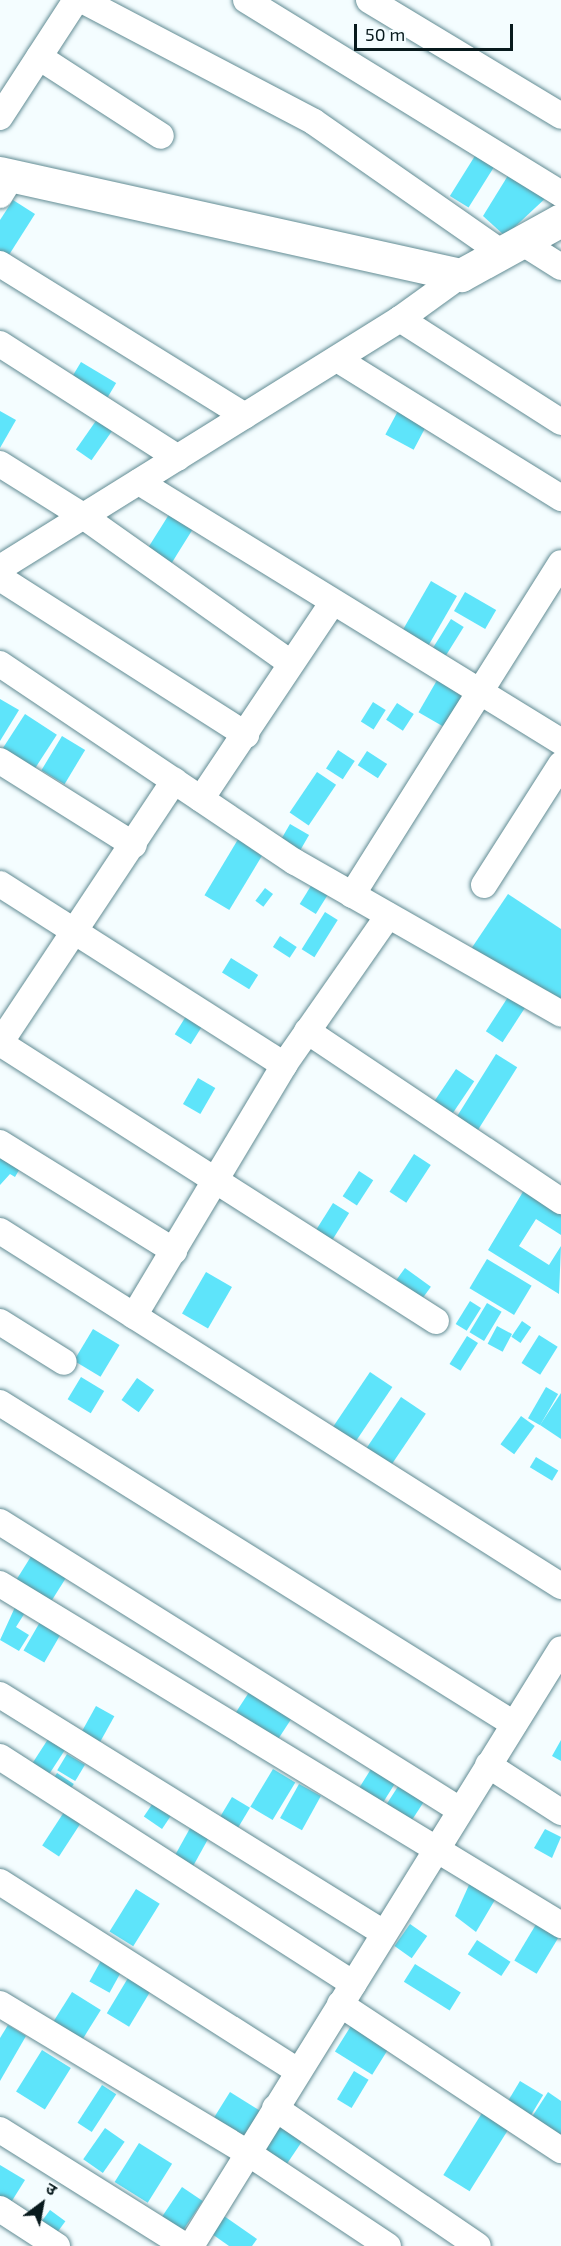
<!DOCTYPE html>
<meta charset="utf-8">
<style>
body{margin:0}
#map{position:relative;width:561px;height:2246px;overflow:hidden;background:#f4fdff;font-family:"Exo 2","Noto Sans Devanagari",sans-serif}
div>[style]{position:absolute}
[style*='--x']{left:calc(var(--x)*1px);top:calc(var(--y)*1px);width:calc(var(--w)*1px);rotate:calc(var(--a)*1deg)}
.building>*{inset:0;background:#5ee4fa;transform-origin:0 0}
.roads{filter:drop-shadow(0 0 2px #628c94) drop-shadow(0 0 2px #628c94)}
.street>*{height:26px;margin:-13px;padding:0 13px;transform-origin:13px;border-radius:13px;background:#fff}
.secondary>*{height:33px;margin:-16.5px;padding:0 16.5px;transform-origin:16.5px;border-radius:16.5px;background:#fff}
span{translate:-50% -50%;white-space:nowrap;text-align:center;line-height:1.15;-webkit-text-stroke:6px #f4fdff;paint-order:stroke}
.north{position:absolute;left:12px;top:2174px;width:60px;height:60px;-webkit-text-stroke:4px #f4fdff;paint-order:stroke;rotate:32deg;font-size:16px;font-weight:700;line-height:24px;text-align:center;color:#081a1d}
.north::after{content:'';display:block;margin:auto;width:21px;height:27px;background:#081a1d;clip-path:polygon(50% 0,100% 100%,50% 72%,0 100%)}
.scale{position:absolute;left:354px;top:24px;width:159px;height:27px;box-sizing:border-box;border:3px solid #081a1d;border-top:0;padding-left:8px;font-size:18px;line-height:21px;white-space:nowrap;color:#081a1d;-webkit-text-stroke:4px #f4fdff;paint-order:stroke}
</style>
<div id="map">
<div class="building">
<i style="left:478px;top:151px;width:22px;height:53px;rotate:32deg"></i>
<i style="clip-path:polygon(512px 169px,550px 194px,505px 236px,483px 216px)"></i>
<i style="clip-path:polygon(13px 200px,35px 214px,7px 258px,0 253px,0 220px)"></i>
<i style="left:81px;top:362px;width:41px;height:26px;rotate:31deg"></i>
<i style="left:399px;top:409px;width:32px;height:29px;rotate:28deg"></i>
<i style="clip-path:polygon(0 411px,16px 420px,0 448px)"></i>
<i style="left:100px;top:415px;width:19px;height:42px;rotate:35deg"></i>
<i style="left:173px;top:508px;width:28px;height:52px;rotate:32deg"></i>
<i style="left:431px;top:581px;width:30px;height:66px;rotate:30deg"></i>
<i style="left:465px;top:592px;width:36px;height:22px;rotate:30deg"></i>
<i style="left:451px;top:619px;width:15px;height:36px;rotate:32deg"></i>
<i style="left:440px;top:675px;width:34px;height:43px;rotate:30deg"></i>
<i style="clip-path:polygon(0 699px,19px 710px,0 741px)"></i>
<i style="left:373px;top:702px;width:15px;height:23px;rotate:32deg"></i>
<i style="left:397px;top:703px;width:20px;height:20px;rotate:33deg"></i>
<i style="left:25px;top:714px;width:38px;height:42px;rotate:33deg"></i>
<i style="left:62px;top:736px;width:27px;height:40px;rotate:31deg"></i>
<i style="left:338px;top:750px;width:20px;height:22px;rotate:33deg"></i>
<i style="left:367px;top:751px;width:24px;height:17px;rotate:33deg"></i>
<i style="left:317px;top:772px;width:23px;height:49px;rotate:34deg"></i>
<i style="left:290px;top:824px;width:22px;height:24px;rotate:30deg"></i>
<i style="left:240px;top:836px;width:29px;height:69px;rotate:31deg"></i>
<i style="left:314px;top:881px;width:19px;height:27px;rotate:32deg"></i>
<i style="left:265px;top:888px;width:10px;height:16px;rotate:37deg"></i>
<i style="clip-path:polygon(508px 894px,561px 929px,561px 1003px,471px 949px)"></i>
<i style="left:325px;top:912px;width:15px;height:44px;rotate:32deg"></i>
<i style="left:280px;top:936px;width:20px;height:13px;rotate:33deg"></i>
<i style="left:231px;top:958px;width:32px;height:17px;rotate:32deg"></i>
<i style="left:512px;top:991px;width:20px;height:48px;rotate:33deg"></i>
<i style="left:188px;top:1013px;width:19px;height:25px;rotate:32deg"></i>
<i style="left:496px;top:1054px;width:25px;height:77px;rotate:32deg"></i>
<i style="left:456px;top:1069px;width:22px;height:43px;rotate:34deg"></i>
<i style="left:198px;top:1078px;width:20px;height:30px;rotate:30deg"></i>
<i style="clip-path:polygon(0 1152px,22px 1165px,15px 1177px,10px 1174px,0 1185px)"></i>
<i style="left:414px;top:1154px;width:20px;height:45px;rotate:33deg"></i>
<i style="left:359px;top:1171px;width:17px;height:30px;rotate:33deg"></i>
<i style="clip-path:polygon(524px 1190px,561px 1213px,561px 1235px,536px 1219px,519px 1246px,549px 1265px,561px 1246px,559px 1294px,488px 1250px)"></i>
<i style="left:333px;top:1203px;width:19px;height:34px;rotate:32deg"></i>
<i style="left:487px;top:1259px;width:52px;height:34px;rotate:31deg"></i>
<i style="left:405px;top:1268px;width:32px;height:20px;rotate:36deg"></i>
<i style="left:206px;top:1272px;width:30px;height:48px;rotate:30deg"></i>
<i style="left:470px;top:1301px;width:13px;height:27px;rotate:32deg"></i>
<i style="left:487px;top:1303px;width:17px;height:34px;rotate:31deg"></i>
<i style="left:522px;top:1321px;width:11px;height:19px;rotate:34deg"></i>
<i style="left:497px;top:1326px;width:17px;height:20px;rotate:28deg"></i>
<i style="left:93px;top:1329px;width:31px;height:37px;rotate:31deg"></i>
<i style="left:539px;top:1335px;width:22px;height:33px;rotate:32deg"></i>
<i style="left:467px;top:1336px;width:13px;height:33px;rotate:32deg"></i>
<i style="left:370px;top:1372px;width:27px;height:72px;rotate:34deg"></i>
<i style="left:81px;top:1377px;width:27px;height:26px;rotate:31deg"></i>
<i style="left:137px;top:1378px;width:21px;height:27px;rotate:35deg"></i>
<i style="left:546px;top:1387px;width:14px;height:36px;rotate:30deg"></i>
<i style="clip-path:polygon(561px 1393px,561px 1439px,540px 1425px)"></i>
<i style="left:401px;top:1397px;width:30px;height:70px;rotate:34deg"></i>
<i style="left:521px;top:1416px;width:17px;height:35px;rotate:36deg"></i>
<i style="left:536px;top:1457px;width:26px;height:12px;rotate:31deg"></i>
<i style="left:35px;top:1550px;width:41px;height:44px;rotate:32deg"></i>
<i style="clip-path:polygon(16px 1605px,26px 1611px,16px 1627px,29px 1635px,19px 1651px,0 1640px)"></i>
<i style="left:40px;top:1622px;width:24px;height:33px;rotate:30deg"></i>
<i style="left:255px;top:1683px;width:50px;height:46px;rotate:33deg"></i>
<i style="left:96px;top:1706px;width:21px;height:35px;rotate:29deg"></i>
<i style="left:52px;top:1733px;width:20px;height:47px;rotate:33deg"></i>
<i style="clip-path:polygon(561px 1740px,561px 1761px,552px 1756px)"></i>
<i style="left:67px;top:1754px;width:21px;height:19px;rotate:31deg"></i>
<i style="left:376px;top:1761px;width:28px;height:41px;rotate:32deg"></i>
<i style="left:273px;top:1769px;width:26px;height:44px;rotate:31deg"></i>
<i style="left:57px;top:1773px;width:20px;height:15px;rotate:33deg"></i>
<i style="left:299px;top:1784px;width:25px;height:39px;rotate:29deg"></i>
<i style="left:399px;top:1785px;width:30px;height:31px;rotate:33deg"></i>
<i style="left:232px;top:1797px;width:21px;height:34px;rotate:31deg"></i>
<i style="left:155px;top:1800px;width:22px;height:20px;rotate:34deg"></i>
<i style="left:64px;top:1812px;width:20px;height:40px;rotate:33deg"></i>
<i style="left:194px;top:1821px;width:21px;height:50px;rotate:29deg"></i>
<i style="clip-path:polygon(545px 1829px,561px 1837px,552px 1858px,534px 1848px)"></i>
<i style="clip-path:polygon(473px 1876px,499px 1893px,476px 1932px,455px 1916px)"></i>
<i style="left:136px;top:1889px;width:28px;height:50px;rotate:32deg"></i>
<i style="left:538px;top:1921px;width:26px;height:46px;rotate:31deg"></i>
<i style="left:410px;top:1924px;width:21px;height:27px;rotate:35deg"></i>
<i style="left:477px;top:1940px;width:40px;height:17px;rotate:33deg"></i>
<i style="left:103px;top:1957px;width:23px;height:28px;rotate:29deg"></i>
<i style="left:415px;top:1964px;width:54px;height:21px;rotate:32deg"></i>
<i style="left:131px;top:1973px;width:26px;height:47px;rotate:31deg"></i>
<i style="left:72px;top:1992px;width:34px;height:42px;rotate:32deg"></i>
<i style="left:354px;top:2021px;width:44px;height:36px;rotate:32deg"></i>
<i style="clip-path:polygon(8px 2025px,26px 2036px,0 2081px,0 2038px)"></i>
<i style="left:42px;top:2050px;width:34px;height:49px;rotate:32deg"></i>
<i style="left:354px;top:2071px;width:17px;height:33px;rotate:31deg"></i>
<i style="left:520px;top:2081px;width:27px;height:31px;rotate:31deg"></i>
<i style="left:102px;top:2085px;width:17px;height:45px;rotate:33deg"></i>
<i style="left:230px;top:2092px;width:36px;height:30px;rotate:32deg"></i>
<i style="clip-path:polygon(548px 2092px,561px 2101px,561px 2146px,528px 2123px)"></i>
<i style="left:482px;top:2113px;width:31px;height:73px;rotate:32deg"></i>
<i style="left:281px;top:2119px;width:30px;height:35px;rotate:34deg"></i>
<i style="left:105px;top:2128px;width:24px;height:38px;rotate:35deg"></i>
<i style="left:139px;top:2143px;width:39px;height:46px;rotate:32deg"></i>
<i style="clip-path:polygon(0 2165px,25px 2180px,10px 2204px,0 2198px)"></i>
<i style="left:182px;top:2187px;width:25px;height:43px;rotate:34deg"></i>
<i style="left:50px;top:2210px;width:19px;height:26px;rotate:36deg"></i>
<i style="clip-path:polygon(224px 2216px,257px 2239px,252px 2246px,229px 2246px,212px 2234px)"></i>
</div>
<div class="roads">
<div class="street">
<i style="--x:82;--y:0;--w:262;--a:27.7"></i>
<i style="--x:314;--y:122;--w:229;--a:34.9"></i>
<i style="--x:246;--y:0;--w:370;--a:31.6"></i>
<i style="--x:369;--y:0;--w:224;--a:31.1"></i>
<i style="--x:39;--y:57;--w:145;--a:32.9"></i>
<i style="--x:0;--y:117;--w:140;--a:-57"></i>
<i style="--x:0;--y:195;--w:22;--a:-58"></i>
<i style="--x:523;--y:243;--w:45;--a:32.3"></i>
<i style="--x:0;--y:264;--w:288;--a:31.8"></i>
<i style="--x:400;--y:319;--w:191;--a:32.6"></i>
<i style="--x:0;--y:344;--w:211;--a:32.6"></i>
<i style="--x:337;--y:359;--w:264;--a:31.8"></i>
<i style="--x:0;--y:464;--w:98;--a:32.1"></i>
<i style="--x:83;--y:516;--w:252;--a:35.3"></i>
<i style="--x:139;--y:482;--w:496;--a:31.6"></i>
<i style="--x:0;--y:568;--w:471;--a:-31.9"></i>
<i style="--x:400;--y:319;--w:75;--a:-35.8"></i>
<i style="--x:0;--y:578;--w:292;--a:32.5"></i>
<i style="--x:0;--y:664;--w:355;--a:33.9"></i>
<i style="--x:295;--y:862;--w:306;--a:29.7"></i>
<i style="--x:0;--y:761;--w:158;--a:32.1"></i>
<i style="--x:201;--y:799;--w:236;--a:-56.2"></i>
<i style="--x:0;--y:884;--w:337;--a:32.5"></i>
<i style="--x:484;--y:885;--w:143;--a:-57.5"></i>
<i style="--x:352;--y:895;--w:392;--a:-57.8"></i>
<i style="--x:307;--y:1031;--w:306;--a:33.8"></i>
<i style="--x:0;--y:1043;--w:517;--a:32.52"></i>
<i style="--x:0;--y:1043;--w:315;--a:-56.4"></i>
<i style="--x:0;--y:1143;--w:205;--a:31.8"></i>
<i style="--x:0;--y:1231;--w:664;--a:32.33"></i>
<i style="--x:134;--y:1316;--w:292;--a:-59.1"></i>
<i style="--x:284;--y:1065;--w:182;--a:-55.1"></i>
<i style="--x:0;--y:1322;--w:75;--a:32"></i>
<i style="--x:0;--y:1403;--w:606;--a:31.99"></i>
<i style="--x:0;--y:1522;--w:543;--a:32.05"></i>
<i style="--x:0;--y:1584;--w:657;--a:31.29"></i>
<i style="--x:0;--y:1695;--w:452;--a:31.8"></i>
<i style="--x:0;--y:1757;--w:420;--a:32.7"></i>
<i style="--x:488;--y:1765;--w:87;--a:32.8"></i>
<i style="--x:0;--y:1882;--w:353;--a:32.4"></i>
<i style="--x:0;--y:2004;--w:289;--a:31"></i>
<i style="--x:248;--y:2153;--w:168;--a:33.6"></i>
<i style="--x:340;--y:2004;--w:265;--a:33.5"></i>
<i style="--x:275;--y:2108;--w:245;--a:34.2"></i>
<i style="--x:0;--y:2130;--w:218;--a:32.1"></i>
<i style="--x:0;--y:2209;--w:68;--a:33"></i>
<i style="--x:191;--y:2246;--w:702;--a:-58.21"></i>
</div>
<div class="secondary">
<i style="--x:0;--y:173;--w:472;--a:12.5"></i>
<i style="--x:461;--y:275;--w:114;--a:-28.8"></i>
</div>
</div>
<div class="north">उ</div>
<div class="scale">50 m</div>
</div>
